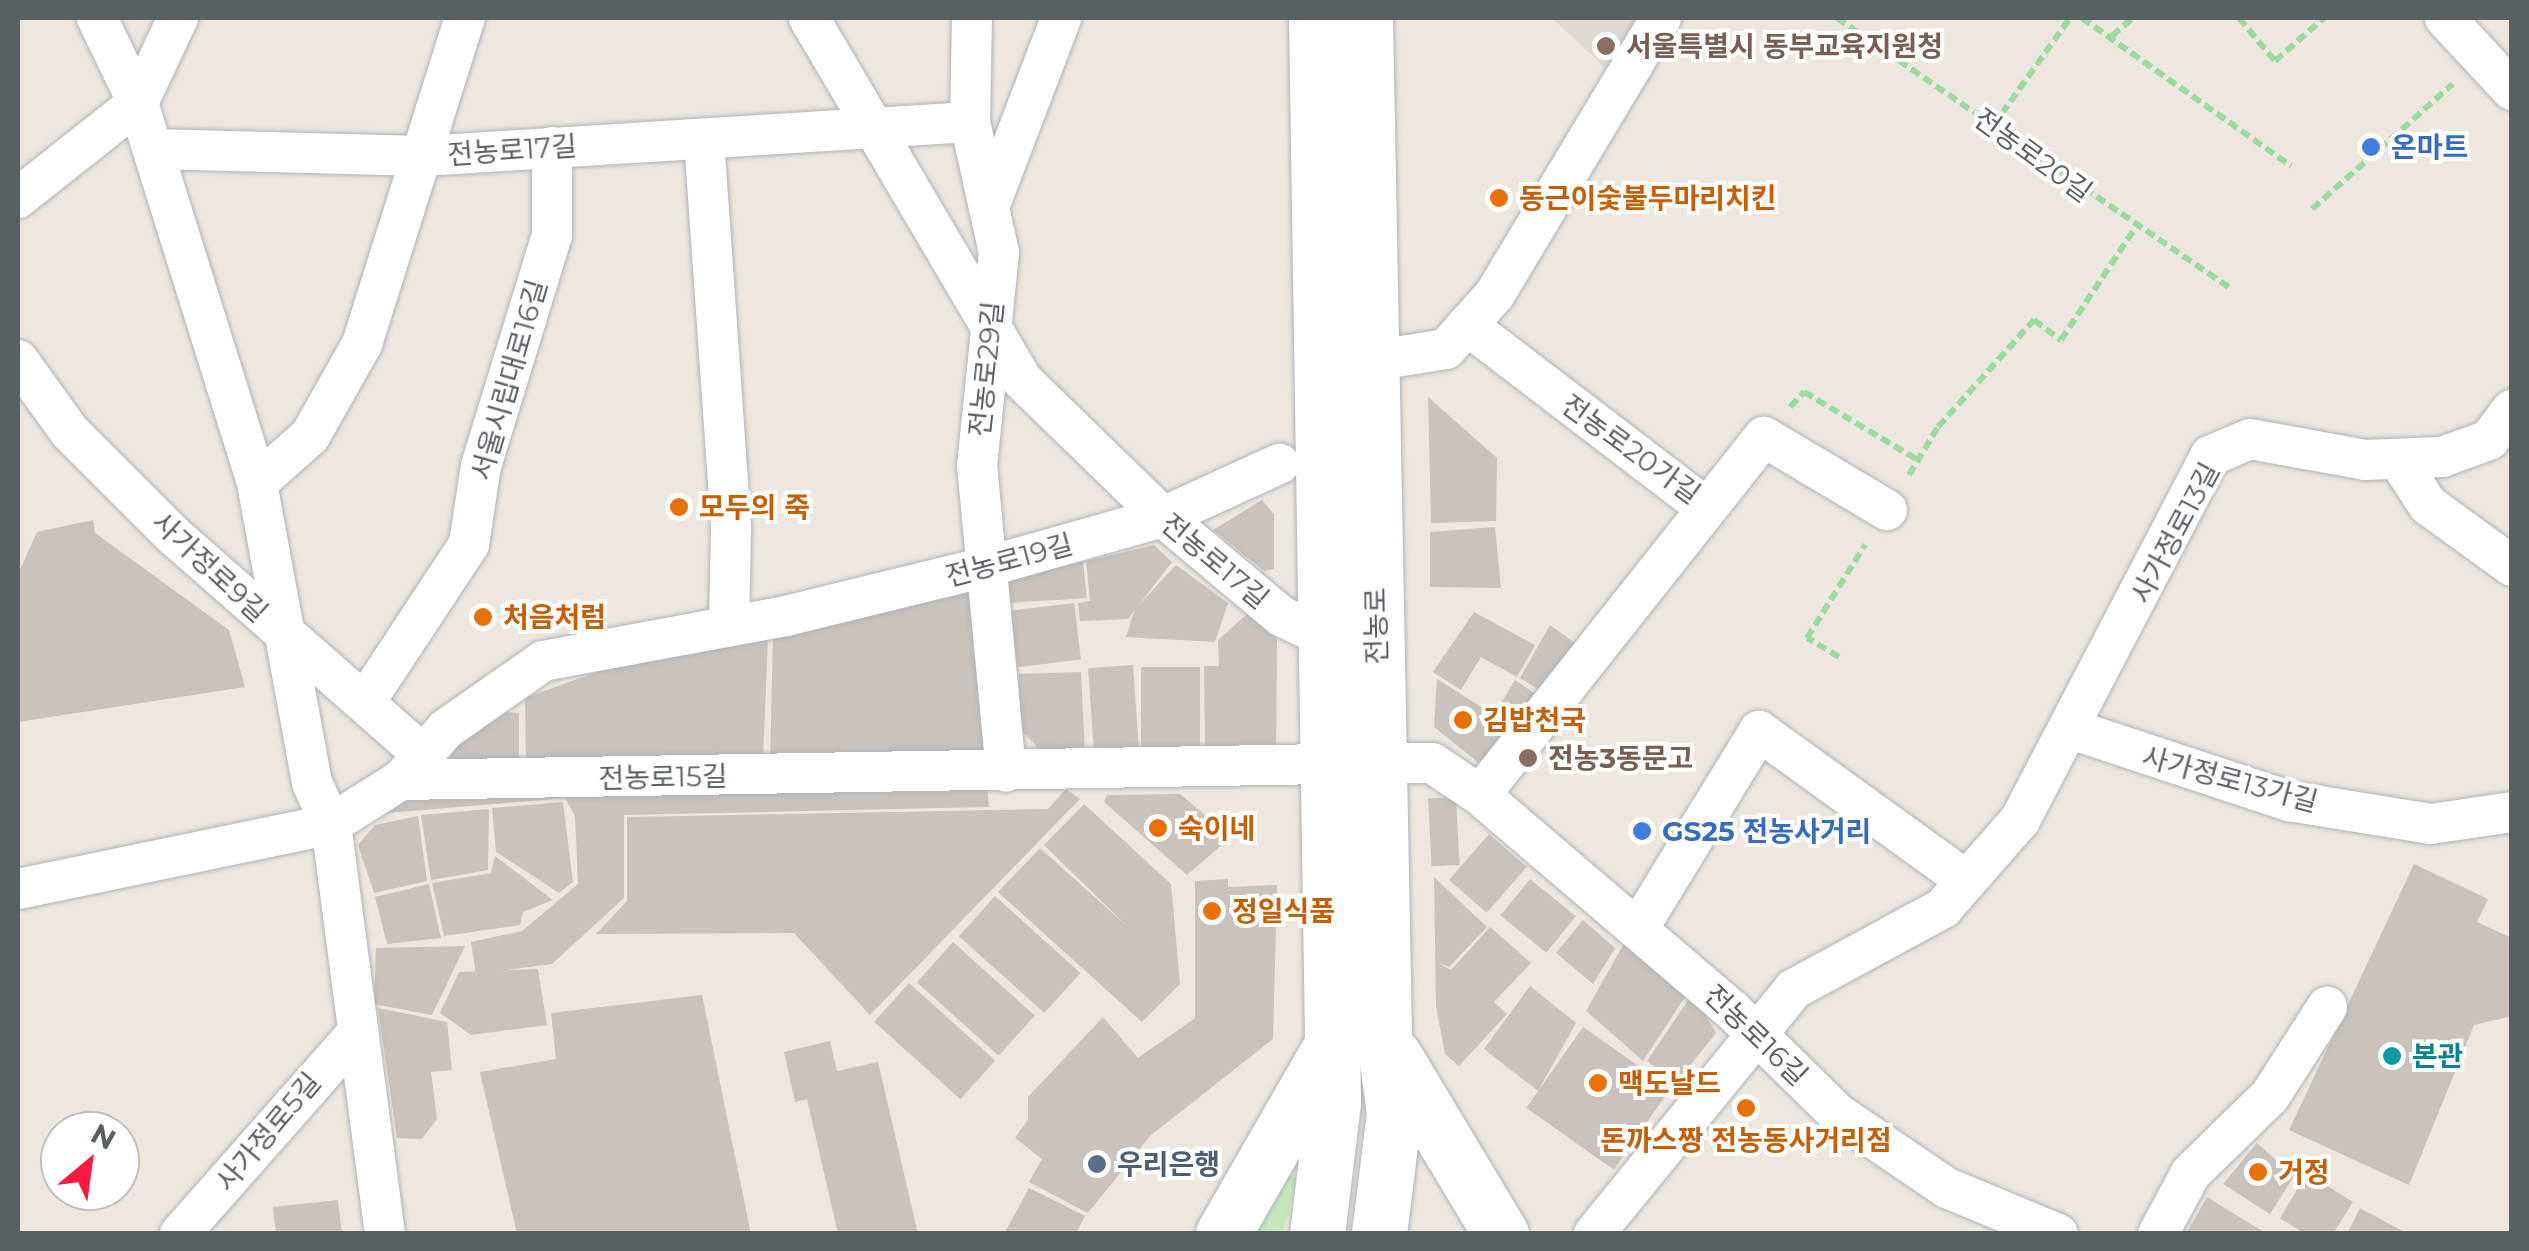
<!DOCTYPE html>
<meta charset="utf-8">
<style>
body{margin:0}
#map{position:relative;width:2529px;height:1251px;overflow:hidden;background:#eee7e0;font-family:Montserrat,"Noto Sans KR",sans-serif}
div>[style]{position:absolute}
[style*='--x']{left:calc(var(--x)*1px);top:calc(var(--y)*1px);width:calc(var(--w)*1px);rotate:calc(var(--a)*1deg)}
.education>*{inset:0;background:#e0d9d1}
.green>*{inset:0;background:#c5e8ba}
.building>*{inset:0;background:#c9c2bd;transform-origin:0 0}
.path>*{height:6px;margin-top:-3px;transform-origin:0;background:repeating-linear-gradient(90deg,#9cdb9d 0 10px,transparent 0 15px)}
.roads{filter:drop-shadow(0 0 2px #aeb4b8) drop-shadow(0 0 2px #aeb4b8)}
.minor>*{height:40px;margin:-20px;padding:0 20px;transform-origin:20px;border-radius:20px;background:#fff}
.secondary>*{height:55px;margin:-27.5px;padding:0 27.5px;transform-origin:27.5px;border-radius:27.5px;background:#fff}
.dots>*{width:28px;height:28px;translate:-50% -50%;box-sizing:border-box;border:5px solid #fff;border-radius:50%}
span{translate:-50% -50%;white-space:nowrap;text-align:center;line-height:1.15;-webkit-text-stroke:8px #fff;paint-order:stroke}
.education-label{font-size:28px;color:#785e54;font-weight:700}
.left{translate:0 -50%;text-align:left}
.shop-label{font-size:28px;color:#366cbe;font-weight:700}
.street-label{font-size:28px;color:#596063}
.food-label{font-size:28px;color:#c56008;font-weight:700}
.culture-label{font-size:28px;color:#0d838f;font-weight:700}
.service-label{font-size:28px;color:#4e5e75;font-weight:700}
.frame{position:absolute;inset:0;border:20px solid #596063;pointer-events:none}
.north{position:absolute;left:40px;top:1111px;width:100px;height:100px;box-sizing:border-box;background:#fff;border:2px solid #bdbfc1;border-radius:50%;rotate:29deg;font-size:28px;font-weight:700;line-height:40px;text-align:center;color:#596063}
.north::after{content:'';display:block;margin:auto;width:35px;height:45px;background:#f91b3f;clip-path:polygon(50% 0,100% 100%,50% 72%,0 100%)}
</style>
<div id="map">
<div class="education">
<i style="clip-path:polygon(1552px 18px,1648px 18px,1612px 74px)"></i>
</div>
<div class="green">
<i style="clip-path:polygon(1286px 1171px,1297px 1179px,1283px 1233px,1247px 1234px)"></i>
</div>
<div class="building">
<i style="clip-path:polygon(1428px 397px,1497px 458px,1496px 521px,1431px 523px)"></i>
<i style="clip-path:polygon(1262px 500px,1274px 514px,1274px 569px,1264px 571px,1213px 530px)"></i>
<i style="clip-path:polygon(93px 520px,95px 533px,229px 630px,245px 687px,18px 722px,18px 574px,37px 532px)"></i>
<i style="clip-path:polygon(1495px 527px,1501px 588px,1430px 587px,1430px 532px)"></i>
<i style="clip-path:polygon(1154px 545px,1172px 562px,1128px 619px,1080px 621px,1078px 603px,1090px 601px,1086px 561px)"></i>
<i style="clip-path:polygon(1083px 562px,1087px 598px,1009px 603px,1006px 576px)"></i>
<i style="clip-path:polygon(1176px 565px,1228px 603px,1215px 642px,1126px 637px,1135px 609px)"></i>
<i style="clip-path:polygon(970px 593px,989px 807px,624px 815px,624px 898px,552px 964px,476px 974px,471px 942px,522px 931px,578px 884px,575px 816px,565px 798px,387px 813px,384px 771px,451px 768px,451px 751px,496px 712px,519px 713px,519px 768px,770px 763px,773px 636px)"></i>
<i style="left:1074px;top:603px;width:57px;height:64px;rotate:83deg"></i>
<i style="clip-path:polygon(1474px 612px,1535px 645px,1517px 677px,1481px 657px,1461px 690px,1433px 672px)"></i>
<i style="clip-path:polygon(1247px 614px,1277px 638px,1276px 755px,1205px 749px,1204px 666px,1219px 666px,1218px 640px)"></i>
<i style="clip-path:polygon(1550px 625px,1577px 645px,1545px 694px,1520px 678px)"></i>
<i style="clip-path:polygon(768px 640px,763px 758px,526px 764px,525px 698px,638px 657px)"></i>
<i style="left:1133px;top:665px;width:91px;height:45px;rotate:86deg"></i>
<i style="left:1141px;top:667px;width:59px;height:85px"></i>
<i style="clip-path:polygon(1081px 672px,1085px 756px,1045px 755px,1019px 728px,1019px 674px)"></i>
<i style="clip-path:polygon(1437px 679px,1494px 715px,1515px 680px,1537px 695px,1492px 759px,1479px 763px,1434px 727px)"></i>
<i style="clip-path:polygon(1066px 789px,1080px 799px,870px 1015px,794px 933px,596px 934px,627px 901px,627px 817px,1048px 809px)"></i>
<i style="clip-path:polygon(1180px 794px,1231px 837px,1187px 875px,1104px 802px,1107px 795px)"></i>
<i style="left:1456px;top:797px;width:68px;height:28px;rotate:87deg"></i>
<i style="clip-path:polygon(563px 802px,573px 882px,559px 893px,496px 852px,492px 808px)"></i>
<i style="clip-path:polygon(1084px 804px,1171px 884px,1180px 984px,1142px 1022px,998px 892px,1040px 848px,1129px 928px,1044px 845px)"></i>
<i style="clip-path:polygon(489px 809px,488px 870px,431px 880px,421px 815px)"></i>
<i style="clip-path:polygon(418px 816px,427px 881px,374px 893px,358px 845px,375px 825px)"></i>
<i style="left:1489px;top:834px;width:50px;height:61px;rotate:41deg"></i>
<i style="clip-path:polygon(495px 856px,553px 900px,523px 912px,520px 925px,444px 936px,432px 883px,491px 873px)"></i>
<i style="clip-path:polygon(2414px 864px,2488px 899px,2477px 922px,2512px 938px,2512px 1016px,2474px 1025px,2409px 1185px,2289px 1130px)"></i>
<i style="clip-path:polygon(1434px 877px,1487px 927px,1449px 967px,1437px 962px,1451px 970px,1490px 927px,1531px 963px,1494px 1002px,1507px 1014px,1459px 1066px,1445px 1054px,1436px 1006px)"></i>
<i style="clip-path:polygon(1228px 879px,1228px 887px,1277px 885px,1273px 1039px,1150px 1136px,1088px 1213px,1029px 1182px,1042px 1159px,1015px 1138px,1028px 1120px,1028px 1097px,1103px 1017px,1138px 1058px,1195px 1018px,1195px 881px)"></i>
<i style="left:1530px;top:879px;width:59px;height:47px;rotate:39deg"></i>
<i style="clip-path:polygon(429px 884px,441px 938px,387px 944px,375px 897px)"></i>
<i style="left:995px;top:896px;width:115px;height:54px;rotate:42deg"></i>
<i style="clip-path:polygon(1583px 920px,1615px 948px,1593px 984px,1556px 953px)"></i>
<i style="clip-path:polygon(1626px 940px,1689px 991px,1643px 1061px,1586px 1011px)"></i>
<i style="left:953px;top:942px;width:110px;height:54px;rotate:42deg"></i>
<i style="clip-path:polygon(465px 946px,432px 1015px,374px 1004px,376px 948px)"></i>
<i style="clip-path:polygon(538px 969px,547px 1025px,471px 1035px,440px 1013px,459px 972px)"></i>
<i style="left:909px;top:983px;width:116px;height:52px;rotate:42deg"></i>
<i style="clip-path:polygon(1530px 986px,1576px 1023px,1538px 1091px,1484px 1049px)"></i>
<i style="clip-path:polygon(1693px 993px,1716px 1033px,1676px 1083px,1647px 1061px)"></i>
<i style="clip-path:polygon(702px 995px,751px 1234px,517px 1234px,480px 1072px,556px 1059px,551px 1013px)"></i>
<i style="clip-path:polygon(378px 1008px,447px 1022px,452px 1070px,431px 1072px,437px 1119px,422px 1139px,397px 1138px)"></i>
<i style="left:1583px;top:1027px;width:107px;height:99px;rotate:35deg"></i>
<i style="clip-path:polygon(830px 1041px,837px 1071px,878px 1062px,918px 1234px,838px 1234px,807px 1099px,795px 1102px,784px 1052px)"></i>
<i style="clip-path:polygon(2257px 1143px,2294px 1176px,2270px 1214px,2223px 1184px)"></i>
<i style="clip-path:polygon(2307px 1173px,2353px 1202px,2333px 1234px,2305px 1234px,2280px 1218px)"></i>
<i style="clip-path:polygon(1029px 1188px,1085px 1216px,1076px 1234px,1004px 1234px)"></i>
<i style="clip-path:polygon(2207px 1197px,2267px 1234px,2186px 1234px)"></i>
<i style="clip-path:polygon(338px 1200px,342px 1234px,276px 1234px,273px 1207px)"></i>
<i style="clip-path:polygon(2360px 1208px,2408px 1234px,2347px 1234px)"></i>
</div>
<div class="path">
<i style="--x:1837;--y:18;--w:479;--a:34.5"></i>
<i style="--x:2082;--y:18;--w:256;--a:35.3"></i>
<i style="--x:2239;--y:18;--w:56;--a:50.1"></i>
<i style="--x:2275;--y:61;--w:65;--a:-41.3"></i>
<i style="--x:2112;--y:36;--w:28;--a:-41"></i>
<i style="--x:1993;--y:126;--w:133;--a:-54.5"></i>
<i style="--x:2312;--y:209;--w:188;--a:-41.6"></i>
<i style="--x:1790;--y:407;--w:21;--a:-47"></i>
<i style="--x:1804;--y:392;--w:133;--a:30.8"></i>
<i style="--x:1909;--y:475;--w:56;--a:-58.9"></i>
<i style="--x:1938;--y:427;--w:144;--a:-48.1"></i>
<i style="--x:2034;--y:320;--w:34;--a:37"></i>
<i style="--x:2061;--y:340;--w:134;--a:-56.5"></i>
<i style="--x:1839;--y:657;--w:37;--a:-149"></i>
<i style="--x:1807;--y:638;--w:110;--a:-58.1"></i>
</div>
<div class="roads">
<div class="minor">
<i style="--x:97;--y:18;--w:94;--a:64.2"></i>
<i style="--x:138;--y:103;--w:398;--a:72.6"></i>
<i style="--x:257;--y:483;--w:305;--a:79.6"></i>
<i style="--x:312;--y:783;--w:45;--a:65.1"></i>
<i style="--x:331;--y:824;--w:414;--a:82.5"></i>
<i style="--x:809;--y:18;--w:420;--a:59.5"></i>
<i style="--x:1022;--y:380;--w:197;--a:44.2"></i>
<i style="--x:1163;--y:517;--w:154;--a:40"></i>
<i style="--x:1281;--y:616;--w:51;--a:25.6"></i>
<i style="--x:972;--y:18;--w:104;--a:91.1"></i>
<i style="--x:970;--y:122;--w:134;--a:77.5"></i>
<i style="--x:999;--y:253;--w:213;--a:95.9"></i>
<i style="--x:977;--y:465;--w:308;--a:84.6"></i>
<i style="--x:2445;--y:18;--w:98;--a:47.1"></i>
<i style="--x:704;--y:139;--w:391;--a:86"></i>
<i style="--x:731;--y:529;--w:94;--a:91.2"></i>
<i style="--x:153;--y:149;--w:270;--a:1.5"></i>
<i style="--x:423;--y:156;--w:548;--a:-3.56"></i>
<i style="--x:18;--y:198;--w:153;--a:-38.4"></i>
<i style="--x:138;--y:103;--w:94;--a:-64.8"></i>
<i style="--x:989;--y:207;--w:202;--a:-69.1"></i>
<i style="--x:1467;--y:325;--w:300;--a:37.4"></i>
<i style="--x:18;--y:360;--w:89;--a:54.2"></i>
<i style="--x:70;--y:432;--w:146;--a:45"></i>
<i style="--x:173;--y:535;--w:333;--a:41.3"></i>
<i style="--x:1371;--y:361;--w:76;--a:-9.1"></i>
<i style="--x:1446;--y:349;--w:74;--a:-48.3"></i>
<i style="--x:1495;--y:294;--w:322;--a:-59"></i>
<i style="--x:2398;--y:459;--w:55;--a:56.9"></i>
<i style="--x:2428;--y:505;--w:104;--a:36"></i>
<i style="--x:257;--y:483;--w:71;--a:-41.6"></i>
<i style="--x:310;--y:436;--w:106;--a:-60.5"></i>
<i style="--x:362;--y:344;--w:342;--a:-72.5"></i>
<i style="--x:365;--y:702;--w:189;--a:-56.6"></i>
<i style="--x:469;--y:544;--w:79;--a:-81.3"></i>
<i style="--x:481;--y:466;--w:242;--a:-72.9"></i>
<i style="--x:552;--y:235;--w:88;--a:-90"></i>
<i style="--x:2071;--y:729;--w:230;--a:18.3"></i>
<i style="--x:2289;--y:801;--w:144;--a:9.2"></i>
<i style="--x:2431;--y:824;--w:82;--a:-8.4"></i>
<i style="--x:1378;--y:763;--w:54;--a:0"></i>
<i style="--x:1432;--y:763;--w:58;--a:33.7"></i>
<i style="--x:1480;--y:795;--w:331;--a:40.5"></i>
<i style="--x:1732;--y:1010;--w:148;--a:44.5"></i>
<i style="--x:1838;--y:1114;--w:132;--a:34.2"></i>
<i style="--x:1947;--y:1188;--w:120;--a:22.5"></i>
<i style="--x:401;--y:780;--w:68;--a:-48.6"></i>
<i style="--x:446;--y:729;--w:118;--a:-35"></i>
<i style="--x:543;--y:661;--w:247;--a:-10.5"></i>
<i style="--x:786;--y:616;--w:209;--a:-13.8"></i>
<i style="--x:989;--y:566;--w:181;--a:-15.7"></i>
<i style="--x:1163;--y:517;--w:128;--a:-24.6"></i>
<i style="--x:1480;--y:795;--w:457;--a:-51.6"></i>
<i style="--x:1764;--y:437;--w:143;--a:30.7"></i>
<i style="--x:18;--y:889;--w:320;--a:-11.7"></i>
<i style="--x:331;--y:824;--w:83;--a:-32.2"></i>
<i style="--x:401;--y:780;--w:928;--a:-0.99"></i>
<i style="--x:1639;--y:927;--w:230;--a:-58.5"></i>
<i style="--x:1759;--y:731;--w:256;--a:35.8"></i>
<i style="--x:180;--y:1234;--w:269;--a:-48.6"></i>
<i style="--x:1594;--y:1234;--w:316;--a:-50.8"></i>
<i style="--x:1794;--y:989;--w:170;--a:-28.5"></i>
<i style="--x:1943;--y:908;--w:117;--a:-48.8"></i>
<i style="--x:2020;--y:820;--w:411;--a:-62.4"></i>
<i style="--x:2210;--y:456;--w:43;--a:-23"></i>
<i style="--x:2250;--y:439;--w:117;--a:10.3"></i>
<i style="--x:2365;--y:460;--w:77;--a:-2.2"></i>
<i style="--x:2442;--y:457;--w:50;--a:-19.9"></i>
<i style="--x:2489;--y:440;--w:38;--a:-53"></i>
<i style="--x:2158;--y:1234;--w:69;--a:-61.6"></i>
<i style="--x:2191;--y:1173;--w:110;--a:-44.3"></i>
<i style="--x:2270;--y:1096;--w:106;--a:-57.4"></i>
</div>
<div class="secondary">
<i style="--x:1316;--y:18;--w:1084;--a:89.1"></i>
<i style="--x:1333;--y:1102;--w:133;--a:96.9"></i>
<i style="--x:1365;--y:18;--w:1022;--a:88.93"></i>
<i style="--x:1384;--y:1040;--w:74;--a:82.2"></i>
<i style="--x:1394;--y:1113;--w:122;--a:97.1"></i>
<i style="--x:1394;--y:1056;--w:208;--a:59"></i>
<i style="--x:1223;--y:1234;--w:212;--a:-60.1"></i>
</div>
</div>
<div class="dots">
<i style="left:1606px;top:46px;background:#8d6e63"></i>
<i style="left:2371px;top:147px;background:#3f7fe0"></i>
<i style="left:1499px;top:198px;background:#e8710a"></i>
<i style="left:679px;top:507px;background:#e8710a"></i>
<i style="left:483px;top:617px;background:#e8710a"></i>
<i style="left:1463px;top:720px;background:#e8710a"></i>
<i style="left:1528px;top:758px;background:#8d6e63"></i>
<i style="left:1158px;top:828px;background:#e8710a"></i>
<i style="left:1642px;top:831px;background:#3f7fe0"></i>
<i style="left:1212px;top:911px;background:#e8710a"></i>
<i style="left:2392px;top:1056px;background:#0f9aa8"></i>
<i style="left:1598px;top:1083px;background:#e8710a"></i>
<i style="left:1746px;top:1108px;background:#e8710a"></i>
<i style="left:1097px;top:1164px;background:#5c6f8a"></i>
<i style="left:2258px;top:1172px;background:#e8710a"></i>
</div>
<div class="education-label">
<span class="left" style="left:1626px;top:46px">서울특별시 동부교육지원청</span>
<span class="left" style="left:1548px;top:758px">전농3동문고</span>
</div>
<div class="shop-label">
<span class="left" style="left:2391px;top:147px">온마트</span>
<span class="left" style="left:1662px;top:831px">GS25 전농사거리</span>
</div>
<div class="street-label">
<span style="left:512px;top:150px;rotate:-4deg">전농로17길</span>
<span style="left:2033px;top:155px;rotate:36deg">전농로20길</span>
<span style="left:986px;top:369px;rotate:-84deg">전농로29길</span>
<span style="left:509px;top:380px;rotate:-74deg">서울시립대로16길</span>
<span style="left:1631px;top:449px;rotate:36deg">전농로20가길</span>
<span style="left:2175px;top:533px;rotate:-62deg">사가정로13길</span>
<span style="left:1009px;top:560px;rotate:-15deg">전농로19길</span>
<span style="left:1215px;top:561px;rotate:40deg">전농로17길</span>
<span style="left:210px;top:567px;rotate:43deg">사가정로9길</span>
<span style="left:1376px;top:626px;rotate:-91deg">전농로</span>
<span style="left:663px;top:777px;rotate:-1deg">전농로15길</span>
<span style="left:2230px;top:779px;rotate:15deg">사가정로13가길</span>
<span style="left:1756px;top:1035px;rotate:44deg">전농로16길</span>
<span style="left:268px;top:1132px;rotate:-50deg">사가정로5길</span>
</div>
<div class="food-label">
<span class="left" style="left:1519px;top:198px">동근이숯불두마리치킨</span>
<span class="left" style="left:699px;top:507px">모두의 죽</span>
<span class="left" style="left:503px;top:617px">처음처럼</span>
<span class="left" style="left:1483px;top:720px">김밥천국</span>
<span class="left" style="left:1178px;top:828px">숙이네</span>
<span class="left" style="left:1232px;top:911px">정일식품</span>
<span class="left" style="left:1618px;top:1083px">맥도날드</span>
<span style="left:1746px;top:1140px">돈까스짱 전농동사거리점</span>
<span class="left" style="left:2278px;top:1172px">거정</span>
</div>
<div class="culture-label">
<span class="left" style="left:2412px;top:1056px">본관</span>
</div>
<div class="service-label">
<span class="left" style="left:1117px;top:1164px">우리은행</span>
</div>
<div class="frame"></div>
<div class="north">N</div>
</div>
